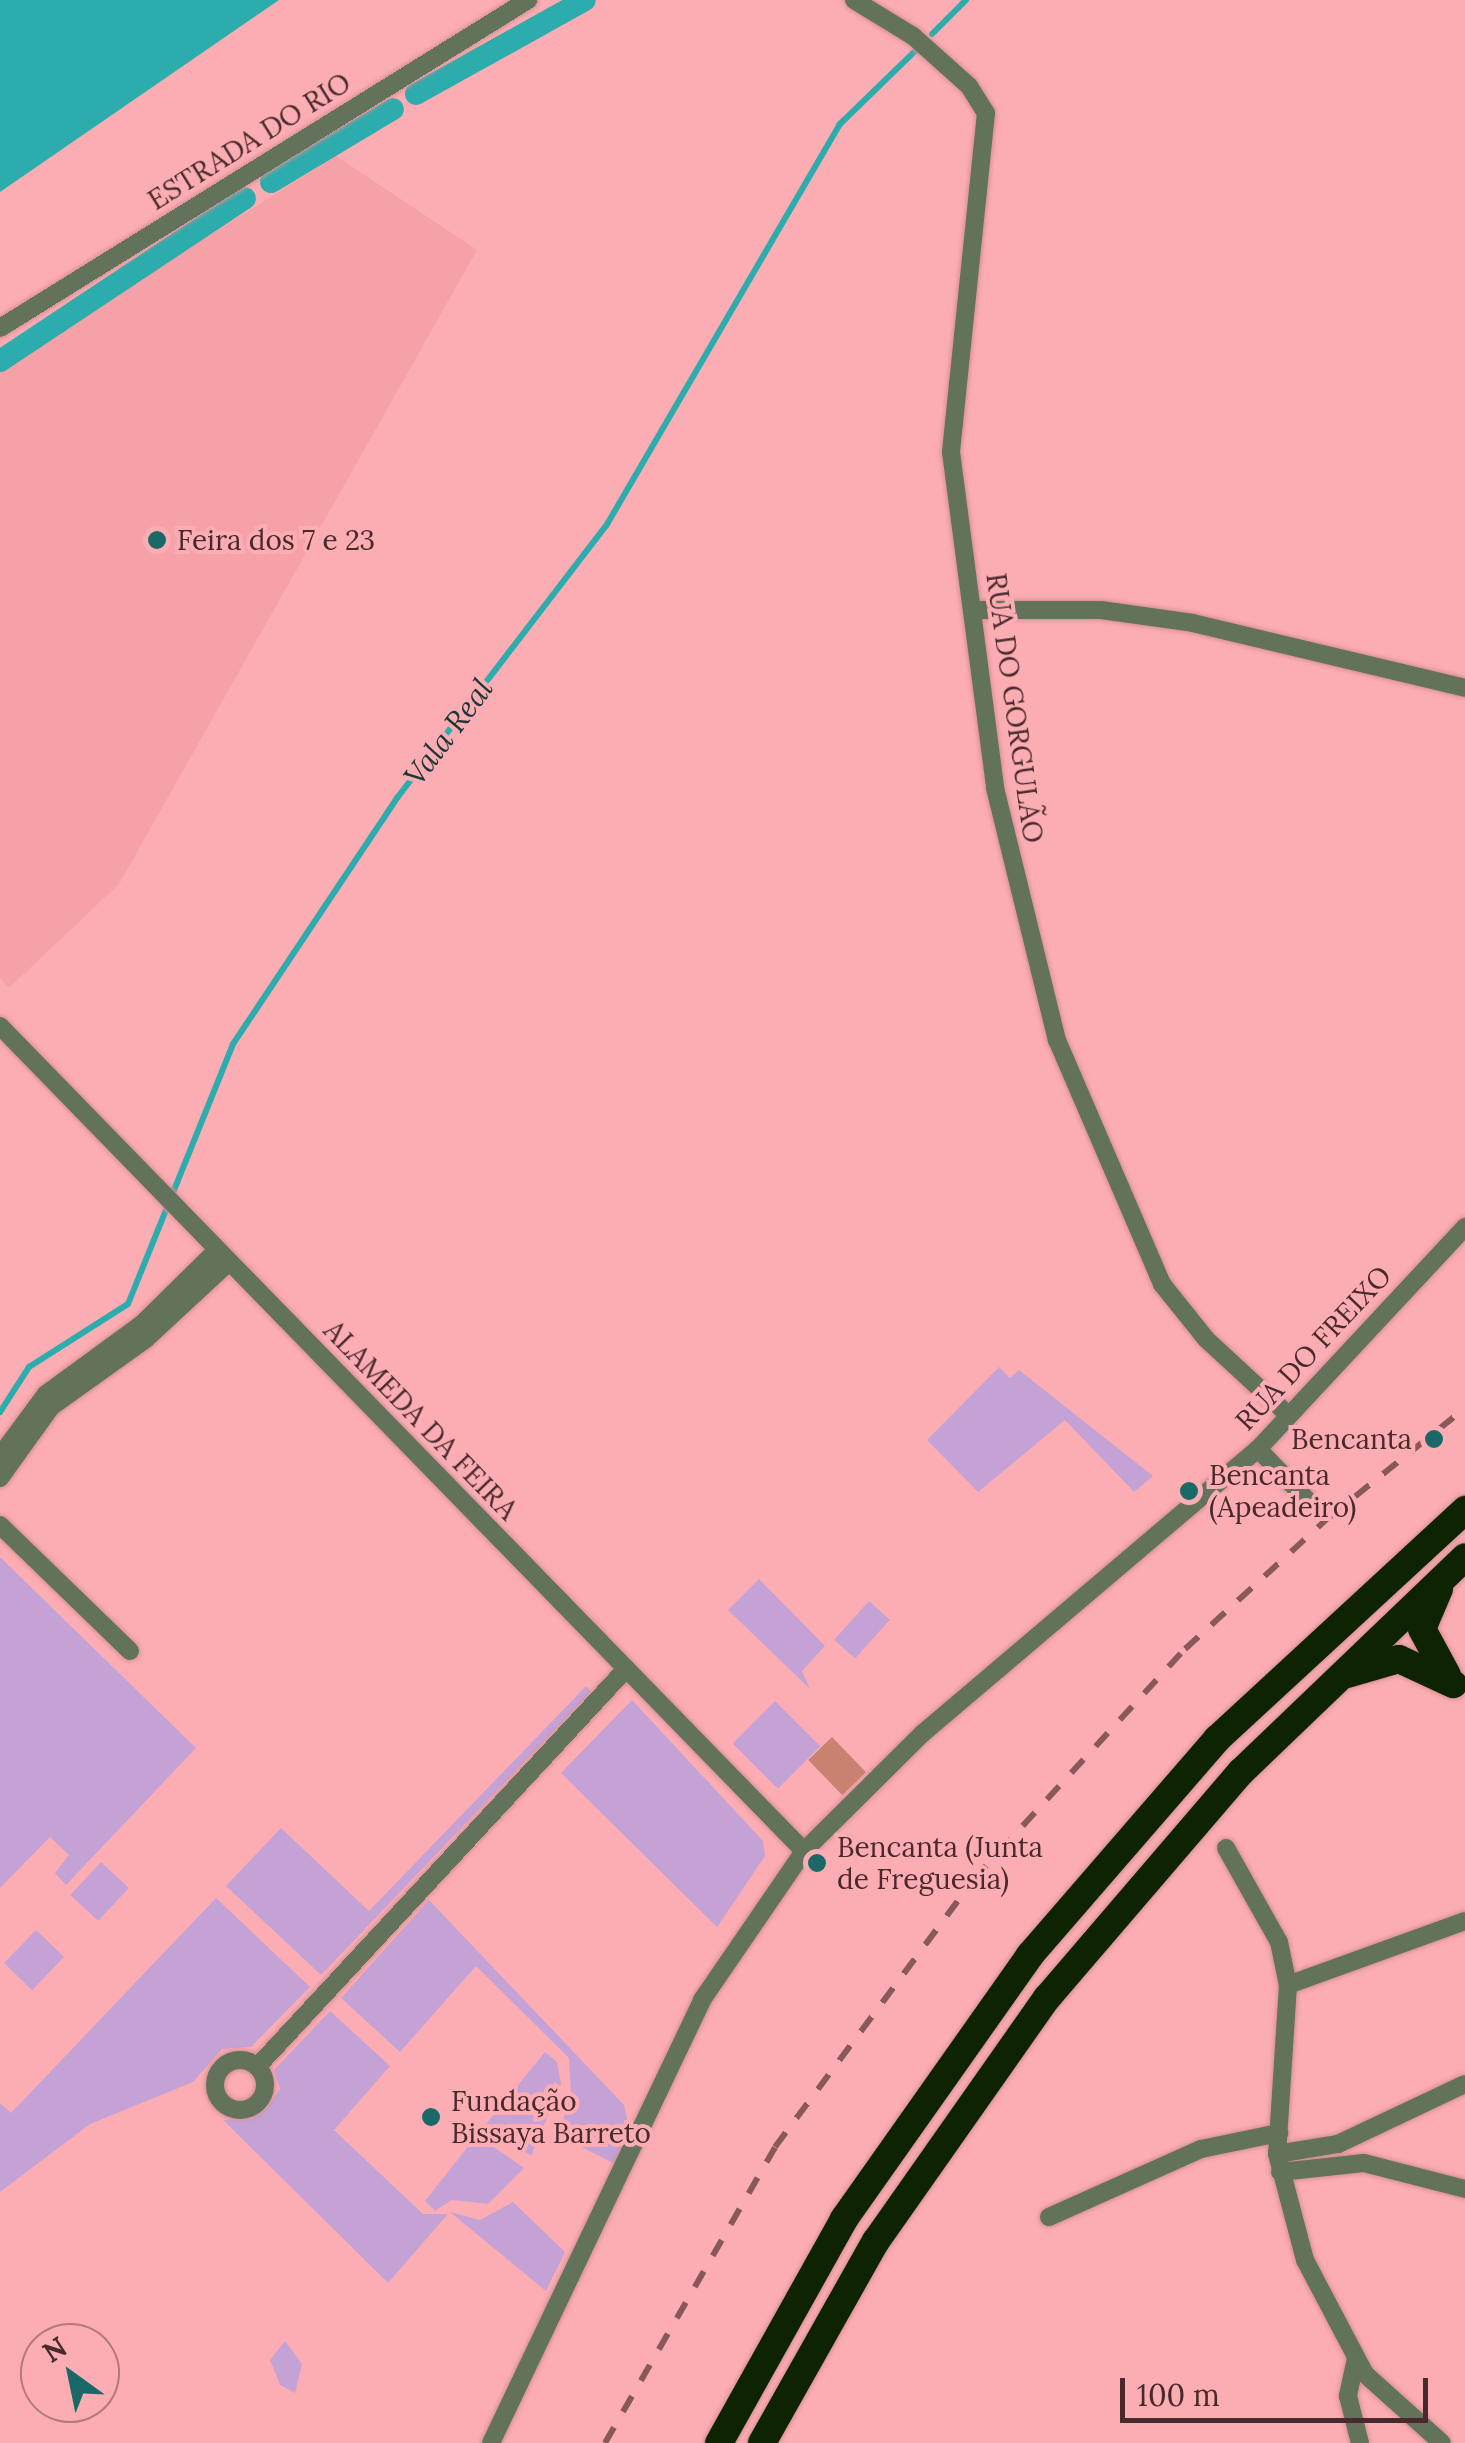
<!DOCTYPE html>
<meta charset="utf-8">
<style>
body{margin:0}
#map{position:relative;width:1465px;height:2443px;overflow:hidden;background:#fcadb3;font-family:Lora,serif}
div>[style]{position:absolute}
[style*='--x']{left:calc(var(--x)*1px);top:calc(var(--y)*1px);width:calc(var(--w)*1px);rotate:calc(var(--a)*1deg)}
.built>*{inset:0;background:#f6a0a7}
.green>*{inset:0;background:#c5a2d6;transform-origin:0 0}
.water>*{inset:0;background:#2cacac}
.stream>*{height:6px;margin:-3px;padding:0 3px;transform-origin:3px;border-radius:3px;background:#2cacac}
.canal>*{height:22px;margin:-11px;padding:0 11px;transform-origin:11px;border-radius:11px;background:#2cacac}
.building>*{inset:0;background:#c98270;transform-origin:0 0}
.roads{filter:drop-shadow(0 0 2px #d59095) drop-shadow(0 0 2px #d59095)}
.minor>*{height:18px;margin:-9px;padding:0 9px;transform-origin:9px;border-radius:9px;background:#63735b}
.minor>.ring{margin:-9px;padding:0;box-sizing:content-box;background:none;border:18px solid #63735b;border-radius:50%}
.trunk>*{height:28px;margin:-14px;padding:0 14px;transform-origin:14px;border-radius:14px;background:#0e2401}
.rail>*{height:6px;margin-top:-3px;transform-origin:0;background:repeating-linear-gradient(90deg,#88585b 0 18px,transparent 0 36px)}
.dots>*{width:28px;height:28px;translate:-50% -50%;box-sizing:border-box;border:5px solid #fcadb3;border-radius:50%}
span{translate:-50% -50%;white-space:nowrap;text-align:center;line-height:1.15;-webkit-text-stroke:8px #fcadb3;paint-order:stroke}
.street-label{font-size:28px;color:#492a2c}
.poi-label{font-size:28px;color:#492a2c}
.left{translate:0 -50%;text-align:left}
.right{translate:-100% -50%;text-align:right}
.water-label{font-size:30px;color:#1c3636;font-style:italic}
.north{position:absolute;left:20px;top:2323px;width:100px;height:100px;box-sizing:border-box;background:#fcadb3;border:2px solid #b4797d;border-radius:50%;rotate:327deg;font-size:28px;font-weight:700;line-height:40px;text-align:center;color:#492a2c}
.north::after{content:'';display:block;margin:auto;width:35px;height:45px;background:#1b6868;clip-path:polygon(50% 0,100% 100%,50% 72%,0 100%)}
.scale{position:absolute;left:1120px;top:2378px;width:308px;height:45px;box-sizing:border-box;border:5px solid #492a2c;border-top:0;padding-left:12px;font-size:30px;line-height:35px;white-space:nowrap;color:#492a2c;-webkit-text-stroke:8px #fcadb3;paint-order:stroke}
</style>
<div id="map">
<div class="built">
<i style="clip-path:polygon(336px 156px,477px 250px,119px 884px,9px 988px,0 978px,0 367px)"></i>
</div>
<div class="green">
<i style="clip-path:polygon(999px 1367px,1010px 1378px,1019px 1370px,1153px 1476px,1134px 1492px,1065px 1420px,978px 1492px,927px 1440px)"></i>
<i style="clip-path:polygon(0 1557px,196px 1748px,66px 1885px,55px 1873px,69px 1855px,50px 1837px,0 1888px)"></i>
<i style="clip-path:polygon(759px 1579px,825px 1646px,802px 1671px,810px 1689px,728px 1610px)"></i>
<i style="left:869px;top:1601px;width:28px;height:52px;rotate:42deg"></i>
<i style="clip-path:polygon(586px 1686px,591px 1692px,321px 1975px,226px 1886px,281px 1828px,369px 1911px)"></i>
<i style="clip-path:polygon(632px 1700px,763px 1841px,765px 1856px,717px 1927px,561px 1773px)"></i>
<i style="left:775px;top:1701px;width:64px;height:60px;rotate:45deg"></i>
<i style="left:101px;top:1862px;width:38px;height:45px;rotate:43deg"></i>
<i style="clip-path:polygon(216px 1898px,310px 1987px,251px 2047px,222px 2049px,193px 2082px,90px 2124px,0 2192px,0 2103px,11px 2113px)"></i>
<i style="clip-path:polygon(429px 1900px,624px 2105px,629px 2127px,617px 2165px,558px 2135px,571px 2095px,569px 2058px,476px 1966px,400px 2052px,341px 1998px)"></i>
<i style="left:36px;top:1930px;width:39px;height:46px;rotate:44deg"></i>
<i style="clip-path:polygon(330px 2011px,390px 2066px,334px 2130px,423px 2214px,448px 2214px,388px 2283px,223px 2120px,251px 2119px,267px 2108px,280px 2089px,274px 2070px)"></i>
<i style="clip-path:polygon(545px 2052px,557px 2062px,561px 2084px,531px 2156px,486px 2124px)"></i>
<i style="clip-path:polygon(477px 2135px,524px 2168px,488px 2204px,452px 2200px,435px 2211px,425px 2201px)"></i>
<i style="clip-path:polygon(513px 2202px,565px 2252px,546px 2291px,450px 2212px,480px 2220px)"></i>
<i style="clip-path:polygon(285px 2341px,302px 2364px,295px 2393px,280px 2385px,270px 2360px)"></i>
</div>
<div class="water">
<i style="clip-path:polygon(0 0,279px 0,0 192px)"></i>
</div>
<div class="stream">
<i style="--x:932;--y:34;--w:48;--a:-45"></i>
<i style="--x:0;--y:1412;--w:54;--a:-57.2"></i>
<i style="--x:29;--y:1367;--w:117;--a:-32.5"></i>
<i style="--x:128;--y:1304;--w:280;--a:-68"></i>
<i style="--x:233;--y:1044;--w:296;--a:-56.3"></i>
<i style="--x:397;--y:798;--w:343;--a:-52.5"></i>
<i style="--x:606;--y:526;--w:464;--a:-59.8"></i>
<i style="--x:839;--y:125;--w:107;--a:-44.2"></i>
</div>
<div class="canal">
<i style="--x:416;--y:94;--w:193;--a:-29.1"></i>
<i style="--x:271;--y:182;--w:142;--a:-30.9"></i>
<i style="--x:0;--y:361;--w:294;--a:-33.6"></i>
</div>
<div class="building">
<i style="left:832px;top:1737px;width:49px;height:33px;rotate:46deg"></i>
</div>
<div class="roads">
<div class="minor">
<i style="--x:854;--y:0;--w:69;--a:31.4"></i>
<i style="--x:913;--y:36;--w:75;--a:41.8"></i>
<i style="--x:969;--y:86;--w:32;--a:58"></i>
<i style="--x:986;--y:113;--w:341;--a:95.9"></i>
<i style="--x:951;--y:452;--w:339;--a:82.5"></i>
<i style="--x:995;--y:788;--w:260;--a:76.2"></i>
<i style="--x:1057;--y:1040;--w:266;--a:66.7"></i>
<i style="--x:1162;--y:1284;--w:70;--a:51.3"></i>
<i style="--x:1206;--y:1339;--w:108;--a:42.7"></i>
<i style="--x:0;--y:328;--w:622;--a:-31.85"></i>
<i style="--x:972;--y:610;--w:129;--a:0"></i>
<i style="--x:1101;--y:610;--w:93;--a:8"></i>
<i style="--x:1193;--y:623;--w:280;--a:13.4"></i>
<i style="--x:0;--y:1026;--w:1152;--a:45.74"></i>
<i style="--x:1258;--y:1449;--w:75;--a:46.1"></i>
<i style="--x:0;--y:1456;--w:77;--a:-53.4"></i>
<i style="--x:46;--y:1394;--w:119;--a:-36.1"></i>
<i style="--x:142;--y:1324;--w:105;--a:-44.6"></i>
<i style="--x:0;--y:1478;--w:87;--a:-54.3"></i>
<i style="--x:51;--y:1407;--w:117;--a:-35.6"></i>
<i style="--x:146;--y:1339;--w:113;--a:-42.9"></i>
<i style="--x:0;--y:1525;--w:181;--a:44.1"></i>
<i style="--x:1226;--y:1848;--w:108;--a:60.6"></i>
<i style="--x:1279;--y:1942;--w:44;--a:78.2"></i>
<i style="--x:1288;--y:1985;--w:169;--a:93.7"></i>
<i style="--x:1277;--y:2154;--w:110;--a:75.2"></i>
<i style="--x:1305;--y:2260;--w:129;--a:62.2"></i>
<i style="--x:1365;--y:2374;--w:103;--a:41.9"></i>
<i style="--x:1288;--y:1985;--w:188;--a:-19.9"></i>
<i class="ring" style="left:215px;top:2060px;width:32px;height:32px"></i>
<i style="--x:257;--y:2067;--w:543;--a:-47.17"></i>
<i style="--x:1277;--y:2154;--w:62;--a:-9.3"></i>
<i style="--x:1338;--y:2144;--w:140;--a:-25.3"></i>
<i style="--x:1280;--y:2172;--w:84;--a:-6.1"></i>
<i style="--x:1364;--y:2163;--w:104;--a:14.4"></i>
<i style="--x:1049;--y:2217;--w:167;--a:-24.1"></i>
<i style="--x:1201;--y:2149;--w:80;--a:-11.6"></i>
<i style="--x:1356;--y:2358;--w:39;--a:102"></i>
<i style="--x:1348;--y:2396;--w:49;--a:75.7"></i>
<i style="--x:491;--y:2443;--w:491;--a:-64.5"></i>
<i style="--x:702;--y:2000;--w:181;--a:-55.6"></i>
<i style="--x:804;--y:1851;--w:168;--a:-44.8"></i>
<i style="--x:923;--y:1733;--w:439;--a:-40.3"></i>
<i style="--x:1258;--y:1449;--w:304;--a:-47"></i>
</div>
<div class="trunk">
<i style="--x:1439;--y:1589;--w:43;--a:113"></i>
<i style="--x:1422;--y:1629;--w:52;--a:61.5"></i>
<i style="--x:1347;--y:1674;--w:54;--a:-16.1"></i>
<i style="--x:1399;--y:1659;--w:60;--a:24.8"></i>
<i style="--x:719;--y:2443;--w:257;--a:-60.8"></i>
<i style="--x:844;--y:2219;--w:323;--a:-54.8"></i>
<i style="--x:1030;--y:1955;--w:286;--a:-49.1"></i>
<i style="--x:1217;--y:1739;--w:338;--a:-42.7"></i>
<i style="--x:762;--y:2443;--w:232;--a:-60.6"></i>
<i style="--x:876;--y:2241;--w:297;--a:-54.9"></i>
<i style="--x:1047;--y:1998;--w:298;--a:-49.4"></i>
<i style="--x:1241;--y:1772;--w:310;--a:-43.8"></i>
</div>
</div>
<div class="rail">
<i style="--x:605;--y:2443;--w:341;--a:-60.1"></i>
<i style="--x:775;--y:2147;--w:334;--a:-53.4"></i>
<i style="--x:974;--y:1879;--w:312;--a:-47.5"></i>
<i style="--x:1185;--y:1649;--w:193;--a:-42.5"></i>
<i style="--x:1327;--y:1519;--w:177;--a:-38.8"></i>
</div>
<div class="dots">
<i style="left:157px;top:540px;background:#1b6868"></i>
<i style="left:1434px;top:1439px;background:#1b6868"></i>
<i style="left:1189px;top:1491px;background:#1b6868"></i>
<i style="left:817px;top:1863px;background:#1b6868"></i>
<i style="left:431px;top:2117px;background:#1b6868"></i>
</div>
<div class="street-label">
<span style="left:249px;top:141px;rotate:-32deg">ESTRADA DO RIO</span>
<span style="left:1015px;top:708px;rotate:82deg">RUA DO GORGULÃO</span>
<span style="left:1313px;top:1348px;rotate:-47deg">RUA DO FREIXO</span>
<span style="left:421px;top:1420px;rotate:46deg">ALAMEDA DA FEIRA</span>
</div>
<div class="poi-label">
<span class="left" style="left:177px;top:540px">Feira dos 7 e 23</span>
<span class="right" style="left:1412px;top:1439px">Bencanta</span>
<span class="left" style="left:1209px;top:1491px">Bencanta<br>(Apeadeiro)</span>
<span class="left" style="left:837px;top:1863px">Bencanta (Junta<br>de Freguesia)</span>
<span class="left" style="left:451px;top:2117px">Fundação<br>Bissaya Barreto</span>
</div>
<div class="water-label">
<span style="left:448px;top:732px;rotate:-53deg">Vala Real</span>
</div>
<div class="north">N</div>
<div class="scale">100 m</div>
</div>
